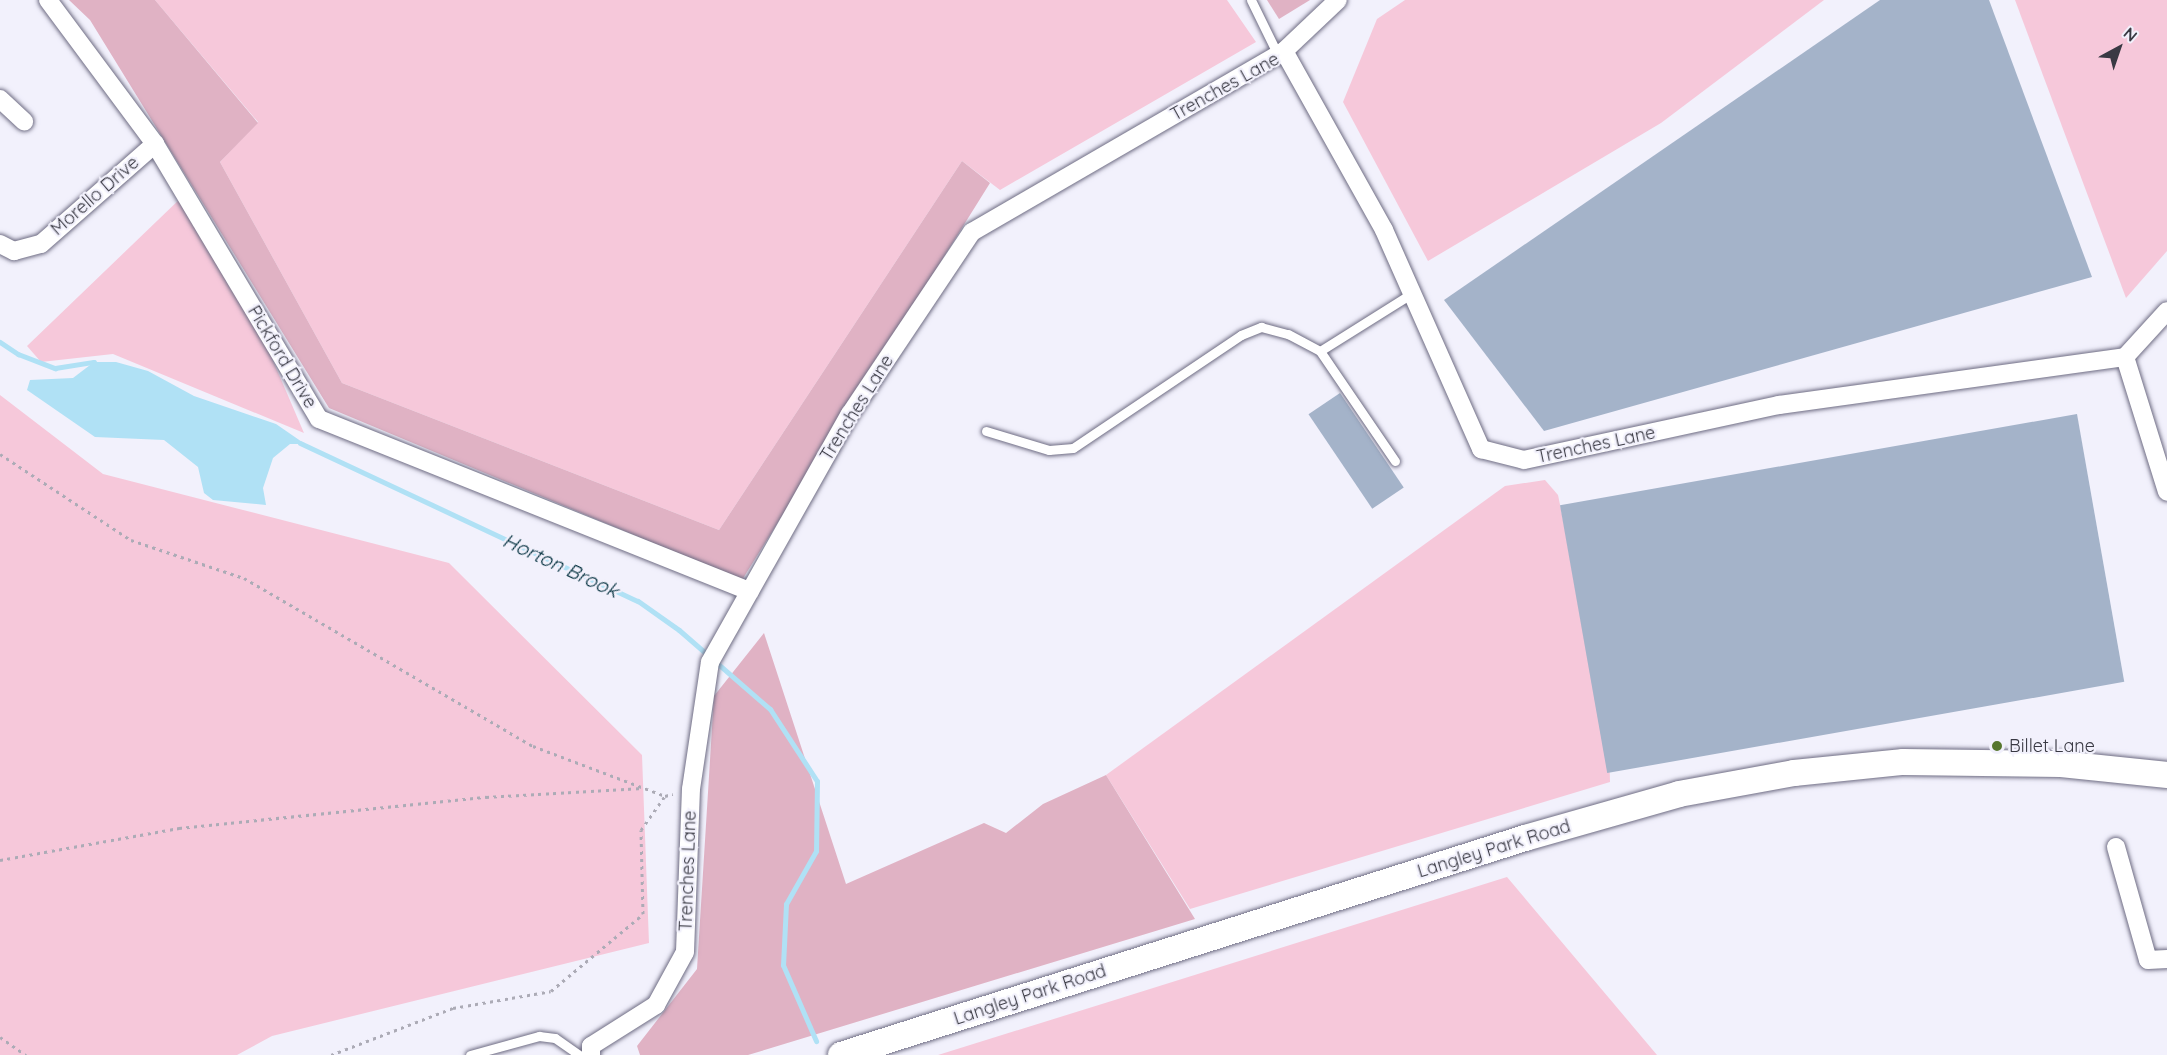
<!DOCTYPE html>
<style>
body{margin:0}
#map{position:relative;width:2167px;height:1055px;overflow:hidden;background:#f2f1fc;font-family:Quicksand,sans-serif}
div>[style]{position:absolute}
[style*='--x']{left:calc(var(--x)*1px);top:calc(var(--y)*1px);width:calc(var(--w)*1px);rotate:calc(var(--a)*1deg)}
.green>*{inset:0;background:#f6c8da}
.forest>*{inset:0;background:#e0b2c4}
.water>*{inset:0;background:#b0e1f5}
.stream>*{height:5px;margin:-2.5px;padding:0 2.5px;transform-origin:2.5px;border-radius:2.5px;background:#b0e1f5}
.building>*{inset:0;background:#a4b3c9;transform-origin:0 0}
.path>*{height:3px;margin-top:-1.5px;transform-origin:0;background:repeating-linear-gradient(90deg,#acabb6 0 3px,transparent 0 7.5px)}
.roads{filter:drop-shadow(0 0 2px #6e6c83) drop-shadow(0 0 2px #6e6c83)}
.service>*{height:9px;margin:-4.5px;padding:0 4.5px;transform-origin:4.5px;border-radius:4.5px;background:#fff}
.minor>*{height:18px;margin:-9px;padding:0 9px;transform-origin:9px;border-radius:9px;background:#fff}
.secondary>*{height:26px;margin:-13px;padding:0 13px;transform-origin:13px;border-radius:13px;background:#fff}
.dots>*{width:16px;height:16px;translate:-50% -50%;box-sizing:border-box;border:3px solid #f2f1fc;border-radius:50%}
span{translate:-50% -50%;white-space:nowrap;text-align:center;line-height:1.15;-webkit-text-stroke:4.5px #f2f1fc;paint-order:stroke}
.street-label{font-size:18px;color:#393943}
.poi-label{font-size:18px;color:#393943}
.left{translate:0 -50%;text-align:left}
.water-label{font-size:20px;color:#053240;font-style:italic}
.north{position:absolute;left:2089px;top:18px;width:60px;height:60px;-webkit-text-stroke:4px #f2f1fc;paint-order:stroke;rotate:40deg;font-size:16px;font-weight:700;line-height:24px;text-align:center;color:#393943}
.north::after{content:'';display:block;margin:auto;width:21px;height:27px;background:#393943;clip-path:polygon(50% 0,100% 100%,50% 72%,0 100%)}
</style>
<div id="map">
<div class="green">
<i style="clip-path:polygon(155px 0,1227px 0,1256px 42px,1000px 190px,962px 161px,719px 530px,342px 383px,220px 162px,258px 122px)"></i>
<i style="clip-path:polygon(1405px 0,1824px 0,1661px 123px,1428px 261px,1343px 102px,1377px 19px)"></i>
<i style="clip-path:polygon(2015px 0,2167px 0,2167px 251px,2126px 298px)"></i>
<i style="clip-path:polygon(184px 195px,268px 349px,304px 433px,113px 354px,41px 362px,27px 346px)"></i>
<i style="clip-path:polygon(0 395px,103px 474px,449px 563px,642px 755px,649px 943px,272px 1036px,237px 1055px,0 1055px)"></i>
<i style="clip-path:polygon(1545px 480px,1558px 495px,1609px 742px,1610px 782px,1190px 909px,1106px 775px,1505px 486px)"></i>
<i style="clip-path:polygon(1507px 877px,1657px 1055px,938px 1055px,1118px 999px)"></i>
</div>
<div class="forest">
<i style="clip-path:polygon(69px 0,155px 0,258px 123px,220px 162px,342px 383px,719px 530px,962px 161px,990px 183px,742px 580px,329px 408px,90px 20px)"></i>
<i style="clip-path:polygon(1267px 0,1310px 0,1279px 19px)"></i>
<i style="clip-path:polygon(764px 633px,846px 884px,984px 823px,1006px 833px,1043px 804px,1106px 775px,1195px 919px,748px 1055px,640px 1055px,637px 1046px,697px 969px,714px 696px)"></i>
</div>
<div class="water">
<i style="clip-path:polygon(94px 362px,116px 362px,148px 371px,194px 396px,276px 424px,305px 444px,290px 444px,273px 458px,263px 488px,266px 505px,213px 500px,204px 493px,198px 467px,164px 440px,95px 437px,27px 390px,30px 380px,73px 378px)"></i>
</div>
<div class="stream">
<i style="--x:0;--y:342;--w:22;--a:34"></i>
<i style="--x:18;--y:354;--w:40;--a:21"></i>
<i style="--x:55;--y:368;--w:39;--a:-9"></i>
<i style="--x:94;--y:362;--w:6;--a:81"></i>
<i style="--x:300;--y:443;--w:373;--a:25.1"></i>
<i style="--x:638;--y:601;--w:50;--a:35.3"></i>
<i style="--x:679;--y:630;--w:121;--a:41"></i>
<i style="--x:770;--y:709;--w:86;--a:56.9"></i>
<i style="--x:817;--y:781;--w:70;--a:90.8"></i>
<i style="--x:816;--y:851;--w:61;--a:119.5"></i>
<i style="--x:786;--y:904;--w:61;--a:92.8"></i>
<i style="--x:783;--y:965;--w:83;--a:66.5"></i>
</div>
<div class="building">
<i style="clip-path:polygon(1880px 0,1989px 0,2092px 277px,1544px 431px,1444px 300px)"></i>
<i style="left:1340px;top:393px;width:114px;height:38px;rotate:56deg"></i>
<i style="left:2077px;top:414px;width:272px;height:525px;rotate:80deg"></i>
</div>
<div class="path">
<i style="--x:0;--y:454;--w:157;--a:33.3"></i>
<i style="--x:131;--y:540;--w:119;--a:18.6"></i>
<i style="--x:244;--y:578;--w:334;--a:30.2"></i>
<i style="--x:533;--y:746;--w:141;--a:20.7"></i>
<i style="--x:0;--y:860;--w:182;--a:-10.1"></i>
<i style="--x:179;--y:828;--w:309;--a:-5.8"></i>
<i style="--x:486;--y:797;--w:157;--a:-3.3"></i>
<i style="--x:0;--y:1037;--w:32;--a:35"></i>
<i style="--x:331;--y:1055;--w:131;--a:-21.1"></i>
<i style="--x:453;--y:1008;--w:99;--a:-9.8"></i>
<i style="--x:551;--y:991;--w:120;--a:-39.9"></i>
<i style="--x:643;--y:914;--w:84;--a:-91.4"></i>
<i style="--x:641;--y:830;--w:42;--a:-54.8"></i>
<i style="--x:665;--y:796;--w:8;--a:-14"></i>
</div>
<div class="roads">
<div class="service">
<i style="--x:1251;--y:0;--w:61;--a:63.9"></i>
<i style="--x:986;--y:431;--w:66;--a:16.8"></i>
<i style="--x:1049;--y:450;--w:24;--a:-5"></i>
<i style="--x:1073;--y:448;--w:202;--a:-33.9"></i>
<i style="--x:1241;--y:335;--w:22;--a:-22"></i>
<i style="--x:1261;--y:327;--w:28;--a:15"></i>
<i style="--x:1288;--y:334;--w:36;--a:28"></i>
<i style="--x:1395;--y:461;--w:133;--a:-124.3"></i>
<i style="--x:1320;--y:351;--w:107;--a:-32.1"></i>
<i style="--x:470;--y:1055;--w:72;--a:-15.4"></i>
<i style="--x:539;--y:1036;--w:16;--a:7"></i>
<i style="--x:555;--y:1038;--w:29;--a:35"></i>
</div>
<div class="minor">
<i style="--x:48;--y:0;--w:179;--a:53.4"></i>
<i style="--x:155;--y:144;--w:320;--a:59.2"></i>
<i style="--x:319;--y:419;--w:464;--a:21.8"></i>
<i style="--x:1284;--y:51;--w:205;--a:60.8"></i>
<i style="--x:1384;--y:230;--w:240;--a:66.1"></i>
<i style="--x:1481;--y:449;--w:44;--a:14.3"></i>
<i style="--x:1524;--y:460;--w:261;--a:-12.2"></i>
<i style="--x:1779;--y:405;--w:349;--a:-7.9"></i>
<i style="--x:0;--y:99;--w:33;--a:43"></i>
<i style="--x:0;--y:244;--w:16;--a:27"></i>
<i style="--x:14;--y:251;--w:28;--a:-15"></i>
<i style="--x:41;--y:244;--w:152;--a:-41.3"></i>
<i style="--x:2125;--y:357;--w:141;--a:72.7"></i>
<i style="--x:2125;--y:357;--w:62;--a:-47.6"></i>
<i style="--x:2116;--y:847;--w:117;--a:74.2"></i>
<i style="--x:2148;--y:960;--w:19;--a:-3"></i>
<i style="--x:591;--y:1055;--w:9;--a:-90"></i>
<i style="--x:591;--y:1046;--w:77;--a:-32.2"></i>
<i style="--x:656;--y:1005;--w:60;--a:-61.3"></i>
<i style="--x:685;--y:952;--w:163;--a:-87.9"></i>
<i style="--x:691;--y:789;--w:128;--a:-81.5"></i>
<i style="--x:710;--y:662;--w:285;--a:-60.6"></i>
<i style="--x:850;--y:414;--w:219;--a:-56.2"></i>
<i style="--x:972;--y:232;--w:361;--a:-30.1"></i>
<i style="--x:1284;--y:51;--w:74;--a:-43.4"></i>
</div>
<div class="secondary">
<i style="--x:841;--y:1055;--w:718;--a:-17.6"></i>
<i style="--x:1525;--y:838;--w:160;--a:-15.9"></i>
<i style="--x:1679;--y:794;--w:117;--a:-10.3"></i>
<i style="--x:1794;--y:773;--w:110;--a:-5.8"></i>
<i style="--x:1903;--y:762;--w:158;--a:0.7"></i>
<i style="--x:2061;--y:764;--w:107;--a:5.9"></i>
</div>
</div>
<div class="dots">
<i style="left:1997px;top:746px;background:#56762d"></i>
</div>
<div class="street-label">
<span style="left:1225px;top:87px;rotate:-29deg">Trenches Lane</span>
<span style="left:95px;top:196px;rotate:-41deg">Morello Drive</span>
<span style="left:282px;top:357px;rotate:59deg">Pickford Drive</span>
<span style="left:857px;top:408px;rotate:-58deg">Trenches Lane</span>
<span style="left:1596px;top:445px;rotate:-12deg">Trenches Lane</span>
<span style="left:1494px;top:849px;rotate:-17deg">Langley Park Road</span>
<span style="left:688px;top:871px;rotate:-88deg">Trenches Lane</span>
<span style="left:1030px;top:995px;rotate:-18deg">Langley Park Road</span>
</div>
<div class="poi-label">
<span class="left" style="left:2009px;top:746px">Billet Lane</span>
</div>
<div class="water-label">
<span style="left:561px;top:565px;rotate:25deg">Horton Brook</span>
</div>
<div class="north">N</div>
</div>
